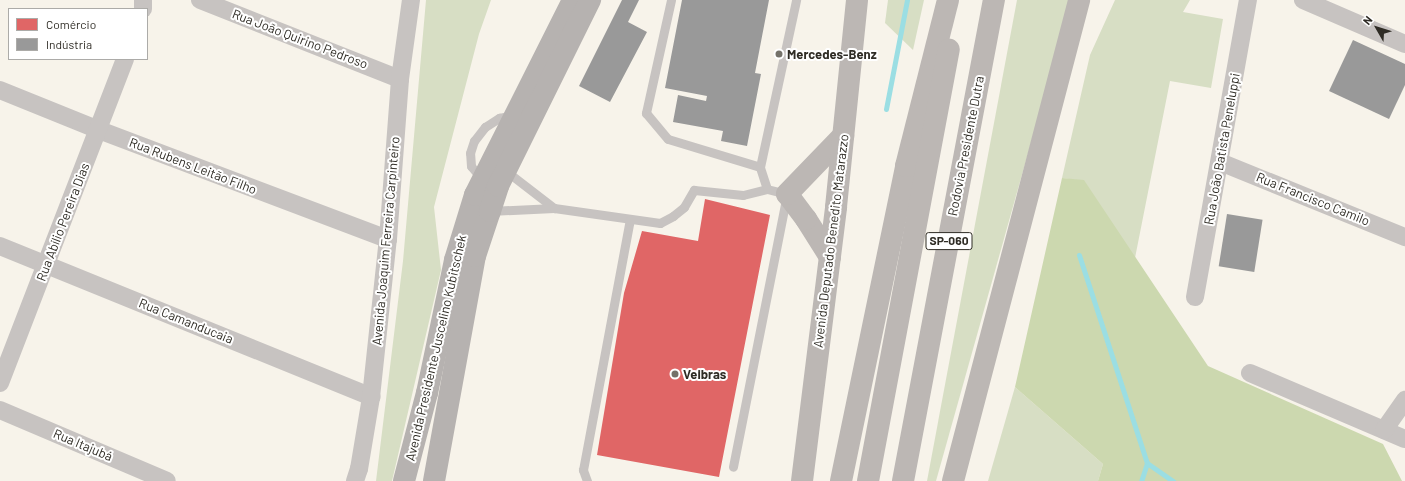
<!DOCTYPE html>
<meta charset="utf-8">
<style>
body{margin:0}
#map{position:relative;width:1405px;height:481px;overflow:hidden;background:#f7f3ea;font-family:Barlow,sans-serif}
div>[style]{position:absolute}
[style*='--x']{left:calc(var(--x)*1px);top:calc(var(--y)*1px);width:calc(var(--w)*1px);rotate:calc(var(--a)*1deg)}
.green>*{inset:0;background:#d7dec4}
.forest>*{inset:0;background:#ccd8af}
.shops>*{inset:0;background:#e06666}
.industry>*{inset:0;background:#999;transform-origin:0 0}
.stream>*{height:5px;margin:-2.5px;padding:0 2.5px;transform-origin:2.5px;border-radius:2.5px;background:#9bdee3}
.service>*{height:9px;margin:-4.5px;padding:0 4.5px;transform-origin:4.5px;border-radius:4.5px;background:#c7c3c1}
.minor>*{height:18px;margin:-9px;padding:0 9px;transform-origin:9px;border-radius:9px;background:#c7c3c1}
.primary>*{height:22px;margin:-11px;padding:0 11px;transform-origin:11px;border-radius:11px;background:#b6b2b0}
.motorway>*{height:22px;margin:-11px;padding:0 11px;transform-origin:11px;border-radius:11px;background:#bcb7b4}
.dots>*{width:11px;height:11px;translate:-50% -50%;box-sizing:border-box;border:2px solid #fff;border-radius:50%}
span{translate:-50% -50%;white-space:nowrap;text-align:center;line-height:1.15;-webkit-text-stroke:4px #fff;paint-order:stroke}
.shield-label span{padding:1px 3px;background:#fff;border:1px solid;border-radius:3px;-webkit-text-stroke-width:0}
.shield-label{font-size:12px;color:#2f2c25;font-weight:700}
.street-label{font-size:13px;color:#2f2c25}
.poi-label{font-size:13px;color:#2f2c25;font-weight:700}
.left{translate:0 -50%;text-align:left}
.legend{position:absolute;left:8px;top:8px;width:140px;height:52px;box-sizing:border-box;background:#fff;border:1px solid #acaba8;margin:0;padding:5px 7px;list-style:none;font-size:12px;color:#2f2c25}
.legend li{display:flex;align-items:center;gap:8px;height:20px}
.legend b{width:20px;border:1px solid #acaba8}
.north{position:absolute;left:1357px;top:8px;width:40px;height:40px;-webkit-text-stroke:3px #fff;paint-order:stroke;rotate:309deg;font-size:11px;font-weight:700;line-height:16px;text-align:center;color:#2f2c25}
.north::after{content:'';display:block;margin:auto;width:14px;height:18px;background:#2f2c25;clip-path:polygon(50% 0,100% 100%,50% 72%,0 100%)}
</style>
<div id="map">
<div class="green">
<i style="clip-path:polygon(426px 0,491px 0,479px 34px,434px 207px,441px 270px,392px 481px,376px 481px,403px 261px)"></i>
<i style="clip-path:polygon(888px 0,924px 0,913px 50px,885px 23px)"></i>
<i style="clip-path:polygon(1017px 0,1071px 0,936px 481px,927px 481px)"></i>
<i style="clip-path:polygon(1115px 0,1190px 0,1183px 12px,1223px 19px,1211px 88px,1170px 81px,1135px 258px,1084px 181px,1062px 178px,1090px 55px)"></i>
<i style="clip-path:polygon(1015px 387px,1103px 464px,1098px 481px,988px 481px)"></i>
</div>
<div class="forest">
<i style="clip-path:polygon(1062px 178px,1084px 180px,1208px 366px,1383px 444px,1402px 481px,1098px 481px,1103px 464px,1015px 387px)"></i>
</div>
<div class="shops">
<i style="clip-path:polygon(705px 199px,770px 215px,719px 477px,597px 455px,624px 293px,642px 231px,698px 241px)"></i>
</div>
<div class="industry">
<i style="clip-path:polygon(622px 0,639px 0,628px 22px,647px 32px,610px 102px,579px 86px)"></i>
<i style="clip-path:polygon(682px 0,769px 0,755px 73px,761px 74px,747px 146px,721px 141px,723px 131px,673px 122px,678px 95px,706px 101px,707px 96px,665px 88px)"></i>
<i style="clip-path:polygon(1353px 40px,1405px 64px,1405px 85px,1389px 119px,1329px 91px)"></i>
<i style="left:1227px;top:214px;width:36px;height:53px;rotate:9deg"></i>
</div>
<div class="stream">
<i style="--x:886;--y:109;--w:111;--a:-79.1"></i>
<i style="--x:1079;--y:255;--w:219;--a:71.9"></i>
<i style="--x:1147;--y:463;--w:19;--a:108"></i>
<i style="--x:1147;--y:463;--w:32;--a:35"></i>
</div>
<div class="service">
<i style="--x:671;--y:0;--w:116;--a:102.5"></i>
<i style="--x:646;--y:113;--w:34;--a:50"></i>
<i style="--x:668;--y:139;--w:96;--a:16.9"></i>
<i style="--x:506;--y:171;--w:61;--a:37.6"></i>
<i style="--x:483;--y:180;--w:18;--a:-131"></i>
<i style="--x:471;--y:166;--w:13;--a:-94"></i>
<i style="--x:470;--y:153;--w:13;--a:-72"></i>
<i style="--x:474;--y:141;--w:18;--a:-52"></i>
<i style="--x:485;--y:127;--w:17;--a:-33"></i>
<i style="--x:499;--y:118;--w:14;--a:-12"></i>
<i style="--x:767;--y:189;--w:23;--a:-108"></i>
<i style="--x:760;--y:167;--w:171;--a:-77.8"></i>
<i style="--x:490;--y:211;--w:64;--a:-2.7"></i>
<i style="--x:554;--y:208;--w:107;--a:8.1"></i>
<i style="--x:660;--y:223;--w:15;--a:-28"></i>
<i style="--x:673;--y:216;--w:14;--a:-39"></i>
<i style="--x:684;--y:207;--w:20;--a:-60"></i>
<i style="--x:694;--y:190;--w:49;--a:5.8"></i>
<i style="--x:743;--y:195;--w:25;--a:-14"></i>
<i style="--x:767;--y:189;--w:21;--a:14"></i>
<i style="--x:787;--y:194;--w:278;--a:101.2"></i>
<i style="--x:587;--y:481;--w:12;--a:-110"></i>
<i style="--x:583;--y:470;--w:254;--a:-79.4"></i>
</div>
<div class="minor">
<i style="--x:143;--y:0;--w:9;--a:90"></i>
<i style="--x:200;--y:0;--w:215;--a:21.6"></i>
<i style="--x:1303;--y:0;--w:111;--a:23.3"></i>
<i style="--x:0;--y:90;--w:107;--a:22"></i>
<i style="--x:99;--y:130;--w:309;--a:20.7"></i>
<i style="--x:1220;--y:162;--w:200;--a:22.1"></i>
<i style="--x:0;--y:246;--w:401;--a:22.1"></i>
<i style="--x:1195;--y:297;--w:302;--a:-79.9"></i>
<i style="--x:1250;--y:373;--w:168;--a:23.1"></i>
<i style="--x:0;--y:383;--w:347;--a:-68.9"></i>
<i style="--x:0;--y:410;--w:181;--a:23"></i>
<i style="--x:1384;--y:430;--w:37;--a:-55"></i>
<i style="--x:355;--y:481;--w:13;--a:-72"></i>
<i style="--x:359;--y:469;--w:73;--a:-80.5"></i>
<i style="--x:371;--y:397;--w:159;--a:-83.9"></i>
<i style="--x:388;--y:239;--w:160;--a:-85.7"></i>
<i style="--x:400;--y:79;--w:80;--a:-82.1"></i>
</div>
<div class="primary">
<i style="--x:404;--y:481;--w:91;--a:-75.4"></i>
<i style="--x:427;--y:393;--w:136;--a:-78.1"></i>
<i style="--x:455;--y:260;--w:68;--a:-72.9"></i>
<i style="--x:475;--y:195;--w:218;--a:-63.3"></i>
<i style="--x:434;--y:481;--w:229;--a:-79.7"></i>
<i style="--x:475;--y:256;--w:47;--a:-71.6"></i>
<i style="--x:490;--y:211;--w:26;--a:-72"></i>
<i style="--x:498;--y:186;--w:208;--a:-63.7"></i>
</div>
<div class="motorway">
<i style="--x:830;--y:257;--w:45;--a:-122.3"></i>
<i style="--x:806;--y:219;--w:31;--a:-127"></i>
<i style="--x:787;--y:194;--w:81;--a:-46"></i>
<i style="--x:802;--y:481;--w:276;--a:-82.9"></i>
<i style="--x:836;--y:207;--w:208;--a:-84.2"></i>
<i style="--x:841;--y:481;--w:322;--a:-78.3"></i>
<i style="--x:906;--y:166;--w:171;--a:-75.8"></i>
<i style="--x:868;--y:481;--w:439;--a:-79.4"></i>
<i style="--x:903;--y:481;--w:490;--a:-79.3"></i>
<i style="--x:953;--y:481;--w:497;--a:-75.3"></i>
</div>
<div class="dots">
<i style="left:779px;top:54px;background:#75726a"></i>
<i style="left:675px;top:374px;background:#75726a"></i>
</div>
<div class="shield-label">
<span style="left:949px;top:241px">SP-060</span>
</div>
<div class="street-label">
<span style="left:300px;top:39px;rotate:21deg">Rua João Quirino Pedroso</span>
<span style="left:966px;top:146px;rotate:-79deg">Rodovia Presidente Dutra</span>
<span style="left:1222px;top:149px;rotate:-80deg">Rua João Batista Peneluppi</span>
<span style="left:193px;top:166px;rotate:21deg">Rua Rubens Leitão Filho</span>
<span style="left:1313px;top:199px;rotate:22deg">Rua Francisco Camilo</span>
<span style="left:63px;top:222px;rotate:-69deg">Rua Abílio Pereira Dias</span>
<span style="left:386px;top:241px;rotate:-85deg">Avenida Joaquim Ferreira Carpinteiro</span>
<span style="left:831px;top:241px;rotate:-83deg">Avenida Deputado Benedito Matarazzo</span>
<span style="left:186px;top:321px;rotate:22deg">Rua Camanducaia</span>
<span style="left:436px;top:348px;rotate:-77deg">Avenida Presidente Juscelino Kubitschek</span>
<span style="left:83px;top:445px;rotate:23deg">Rua Itajubá</span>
</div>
<div class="poi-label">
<span class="left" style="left:787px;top:54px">Mercedes-Benz</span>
<span class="left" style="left:683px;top:374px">Veibras</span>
</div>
<ul class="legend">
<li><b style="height:11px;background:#e06666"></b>Comércio</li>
<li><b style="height:11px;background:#999"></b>Indústria</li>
</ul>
<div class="north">N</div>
</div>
